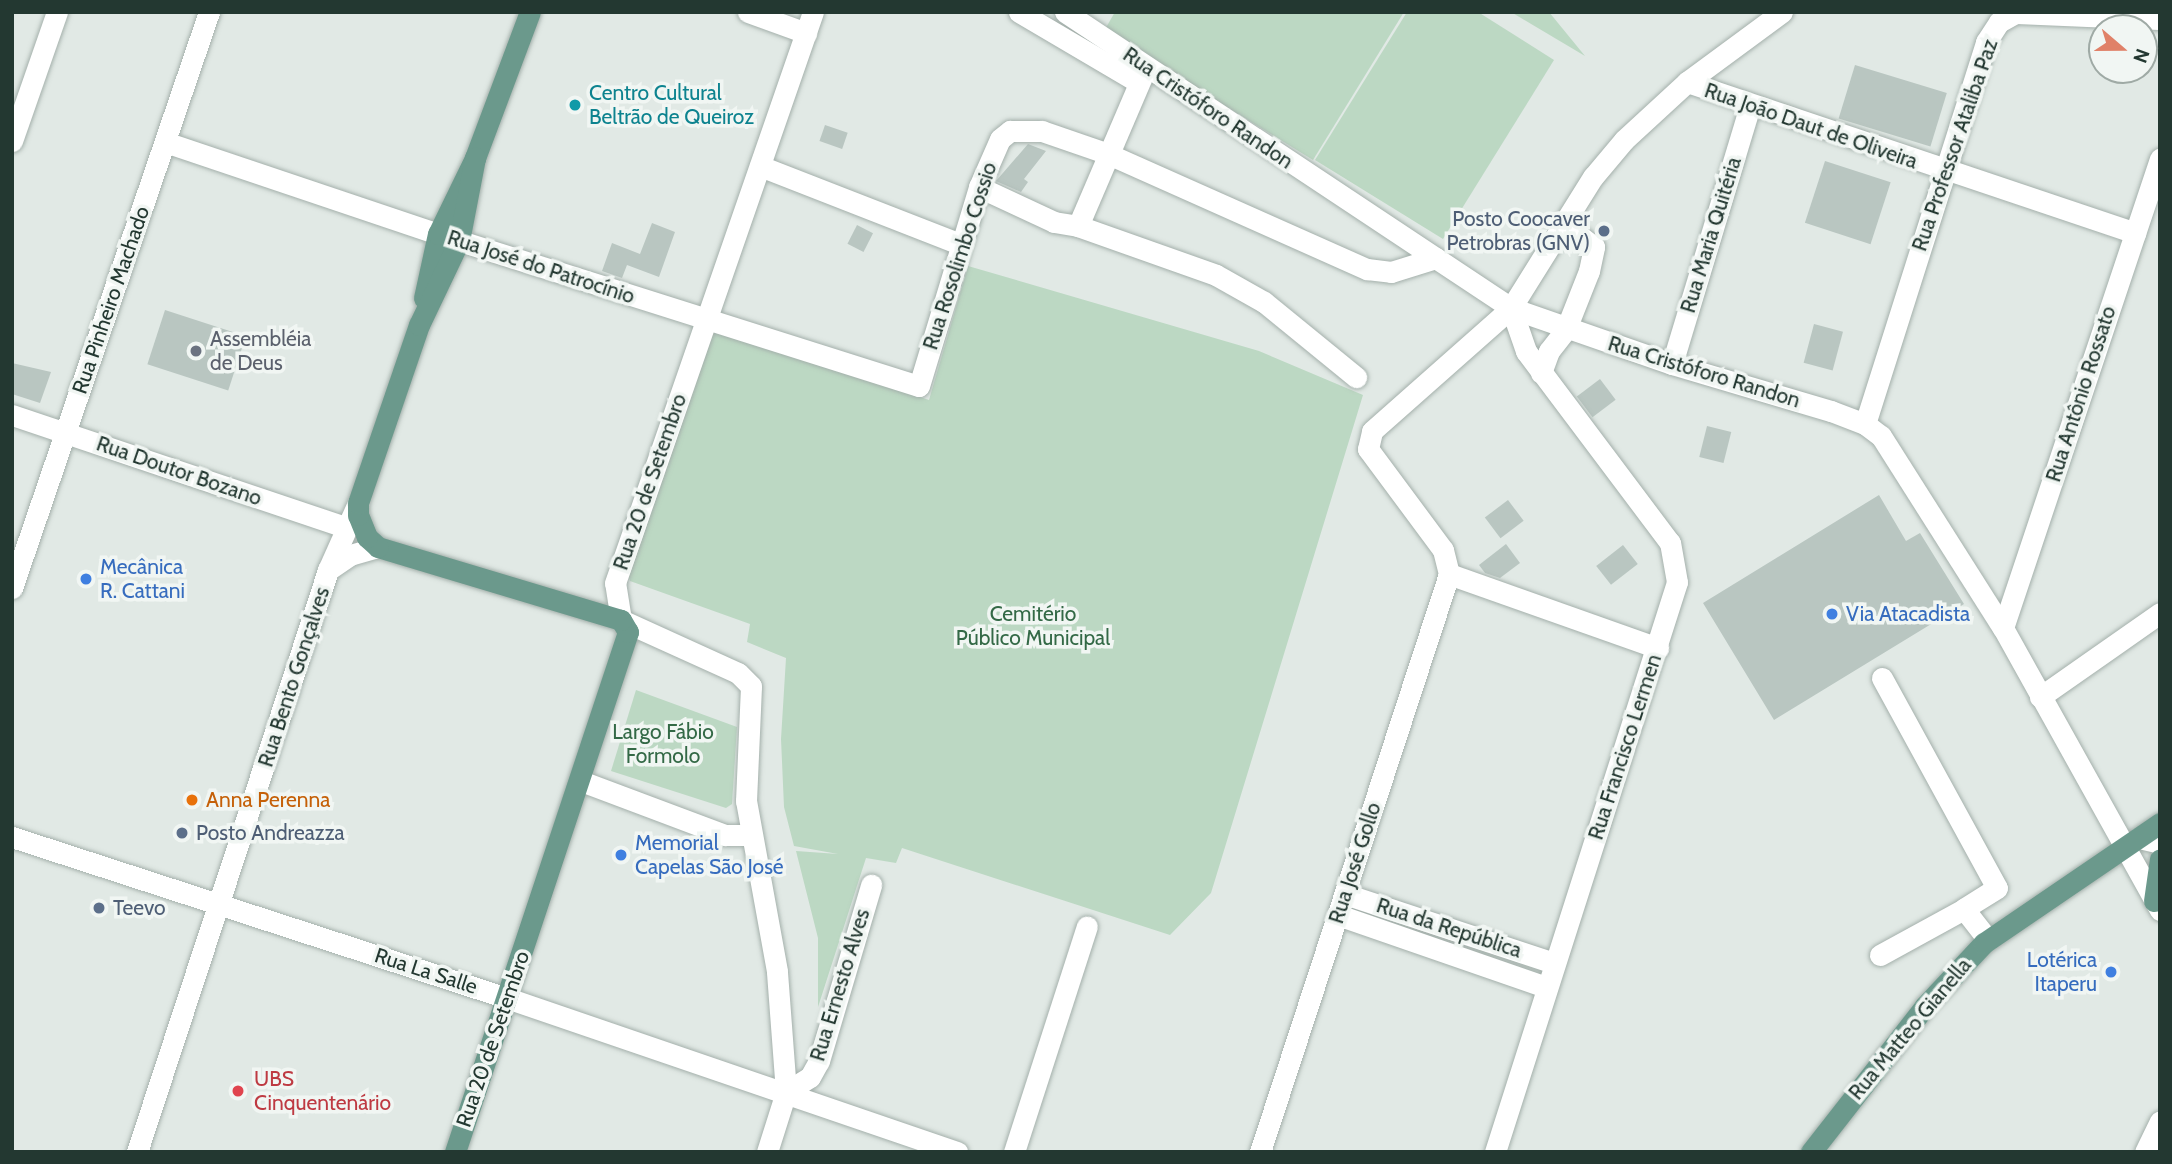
<!DOCTYPE html>
<meta charset="utf-8">
<style>
body{margin:0}
#map{position:relative;width:2172px;height:1164px;overflow:hidden;background:#e1e9e5;font-family:Cabin,sans-serif}
div>[style]{position:absolute}
[style*='--x']{left:calc(var(--x)*1px);top:calc(var(--y)*1px);width:calc(var(--w)*1px);rotate:calc(var(--a)*1deg)}
.green>*{inset:0;background:#bcd8c3}
.building>*{inset:0;background:#b9c6c1;transform-origin:0 0}
.roads{filter:drop-shadow(0 0 2px #a4b0ab) drop-shadow(0 0 2px #a4b0ab)}
.minor>*{height:21px;margin:-10.5px;padding:0 10.5px;transform-origin:10.5px;border-radius:10.5px;background:#fff}
.major>*{height:21px;margin:-10.5px;padding:0 10.5px;transform-origin:10.5px;border-radius:10.5px;background:#6b998c}
.dots>*{width:19px;height:19px;translate:-50% -50%;box-sizing:border-box;border:4px solid #f1f6f3;border-radius:50%}
span{translate:-50% -50%;white-space:nowrap;text-align:center;line-height:1.15;-webkit-text-stroke:7px #f1f6f3;paint-order:stroke}
.culture-label{font-size:21px;color:#0d838f}
.left{translate:0 -50%;text-align:left}
.street-label{font-size:21px;color:#233831}
.service-label{font-size:21px;color:#4e5e75}
.right{translate:-100% -50%;text-align:right}
.worship-label{font-size:21px;color:#5b616d}
.shop-label{font-size:21px;color:#366cbe}
.park-label{font-size:21px;color:#336946}
.food-label{font-size:21px;color:#c56008}
.health-label{font-size:21px;color:#be3a42}
.frame{position:absolute;inset:0;border:14px solid #233831;pointer-events:none}
.north{position:absolute;left:2088px;top:14px;width:70px;height:70px;box-sizing:border-box;background:#f1f6f3;border:2px solid #9faaa5;border-radius:50%;rotate:110deg;font-size:19px;font-weight:700;line-height:28px;text-align:center;color:#233831}
.north::after{content:'';display:block;margin:auto;width:24px;height:32px;background:#e08168;clip-path:polygon(50% 0,100% 100%,50% 72%,0 100%)}
</style>
<div id="map">
<div class="green">
<i style="clip-path:polygon(1115px 12px,1404px 12px,1313px 160px,1104px 31px)"></i>
<i style="clip-path:polygon(1407px 12px,1478px 12px,1554px 60px,1443px 239px,1315px 160px)"></i>
<i style="clip-path:polygon(1511px 12px,1549px 12px,1585px 56px)"></i>
<i style="clip-path:polygon(968px 266px,1259px 351px,1363px 395px,1211px 893px,1170px 935px,902px 848px,896px 863px,866px 858px,818px 1007px,818px 938px,796px 851px,838px 854px,794px 846px,784px 807px,781px 739px,786px 658px,747px 642px,750px 624px,630px 581px,628px 575px,713px 328px,929px 400px)"></i>
<i style="clip-path:polygon(636px 690px,737px 727px,732px 804px,726px 808px,611px 771px)"></i>
</div>
<div class="building">
<i style="left:1855px;top:65px;width:96px;height:56px;rotate:17deg"></i>
<i style="left:825px;top:125px;width:24px;height:17px;rotate:19deg"></i>
<i style="clip-path:polygon(1028px 144px,1046px 151px,1024px 179px,1028px 182px,1021px 192px,996px 181px)"></i>
<i style="left:1825px;top:161px;width:69px;height:65px;rotate:18deg"></i>
<i style="clip-path:polygon(652px 223px,675px 232px,659px 277px,627px 265px,622px 278px,602px 271px,612px 243px,640px 254px)"></i>
<i style="left:857px;top:225px;width:18px;height:21px;rotate:27deg"></i>
<i style="left:165px;top:310px;width:85px;height:57px;rotate:18deg"></i>
<i style="left:1814px;top:324px;width:30px;height:40px;rotate:15deg"></i>
<i style="clip-path:polygon(12px 363px,51px 372px,40px 403px,12px 394px)"></i>
<i style="left:1600px;top:379px;width:26px;height:29px;rotate:53deg"></i>
<i style="left:1707px;top:426px;width:25px;height:32px;rotate:14deg"></i>
<i style="clip-path:polygon(1879px 495px,1906px 541px,1920px 533px,1964px 604px,1774px 720px,1703px 603px)"></i>
<i style="left:1508px;top:500px;width:26px;height:29px;rotate:53deg"></i>
<i style="clip-path:polygon(1506px 544px,1520px 563px,1500px 578px,1485px 573px,1479px 565px)"></i>
<i style="left:1623px;top:545px;width:24px;height:34px;rotate:52deg"></i>
</div>
<div class="roads">
<div class="minor">
<i style="--x:748;--y:12;--w:62;--a:19.9"></i>
<i style="--x:1019;--y:12;--w:138;--a:30.5"></i>
<i style="--x:1065;--y:12;--w:535;--a:33.57"></i>
<i style="--x:1511;--y:308;--w:170;--a:19.2"></i>
<i style="--x:1672;--y:364;--w:166;--a:16.5"></i>
<i style="--x:1831;--y:411;--w:36;--a:21"></i>
<i style="--x:1865;--y:424;--w:20;--a:37"></i>
<i style="--x:1881;--y:436;--w:227;--a:57.6"></i>
<i style="--x:2003;--y:628;--w:323;--a:60.9"></i>
<i style="--x:1687;--y:82;--w:473;--a:18.6"></i>
<i style="--x:12;--y:141;--w:137;--a:-70.8"></i>
<i style="--x:165;--y:142;--w:288;--a:18.6"></i>
<i style="--x:438;--y:234;--w:504;--a:17.54"></i>
<i style="--x:919;--y:386;--w:208;--a:-73.2"></i>
<i style="--x:979;--y:187;--w:52;--a:-66.4"></i>
<i style="--x:1000;--y:139;--w:13;--a:-39"></i>
<i style="--x:1010;--y:131;--w:32;--a:0"></i>
<i style="--x:1042;--y:131;--w:68;--a:19"></i>
<i style="--x:1106;--y:153;--w:286;--a:24"></i>
<i style="--x:1367;--y:269;--w:24;--a:7"></i>
<i style="--x:1391;--y:272;--w:47;--a:-17.3"></i>
<i style="--x:760;--y:166;--w:215;--a:21.3"></i>
<i style="--x:979;--y:187;--w:83;--a:25"></i>
<i style="--x:1054;--y:222;--w:24;--a:9"></i>
<i style="--x:1078;--y:226;--w:146;--a:19.5"></i>
<i style="--x:1216;--y:275;--w:55;--a:29.4"></i>
<i style="--x:1264;--y:302;--w:119;--a:39.2"></i>
<i style="--x:1078;--y:226;--w:173;--a:-66.8"></i>
<i style="--x:1672;--y:364;--w:270;--a:-73.2"></i>
<i style="--x:1541;--y:373;--w:23;--a:-70"></i>
<i style="--x:1549;--y:351;--w:28;--a:-52"></i>
<i style="--x:1566;--y:329;--w:62;--a:-68.4"></i>
<i style="--x:1589;--y:271;--w:25;--a:-78"></i>
<i style="--x:1594;--y:247;--w:37;--a:-142"></i>
<i style="--x:12;--y:415;--w:351;--a:18.6"></i>
<i style="--x:1865;--y:424;--w:401;--a:-72.4"></i>
<i style="--x:1986;--y:42;--w:24;--a:-57"></i>
<i style="--x:1999;--y:22;--w:18;--a:-29"></i>
<i style="--x:2015;--y:13;--w:145;--a:2.4"></i>
<i style="--x:328;--y:570;--w:27;--a:-34"></i>
<i style="--x:350;--y:555;--w:29;--a:-16"></i>
<i style="--x:1449;--y:574;--w:25;--a:-104"></i>
<i style="--x:1443;--y:550;--w:126;--a:-126.6"></i>
<i style="--x:1368;--y:449;--w:18;--a:-77"></i>
<i style="--x:1372;--y:431;--w:186;--a:-41.5"></i>
<i style="--x:1511;--y:308;--w:155;--a:-58"></i>
<i style="--x:1593;--y:177;--w:48;--a:-50"></i>
<i style="--x:1624;--y:140;--w:86;--a:-42.6"></i>
<i style="--x:1687;--y:82;--w:118;--a:-36.4"></i>
<i style="--x:1449;--y:574;--w:222;--a:19.5"></i>
<i style="--x:12;--y:588;--w:609;--a:-71.12"></i>
<i style="--x:2003;--y:628;--w:495;--a:-71.5"></i>
<i style="--x:1882;--y:678;--w:239;--a:61.3"></i>
<i style="--x:1997;--y:888;--w:39;--a:148"></i>
<i style="--x:1964;--y:909;--w:39;--a:52"></i>
<i style="--x:2040;--y:697;--w:146;--a:-35"></i>
<i style="--x:581;--y:781;--w:154;--a:20.6"></i>
<i style="--x:725;--y:835;--w:26;--a:0"></i>
<i style="--x:12;--y:837;--w:521;--a:18.02"></i>
<i style="--x:507;--y:998;--w:476;--a:18.9"></i>
<i style="--x:2139;--y:838;--w:22;--a:13"></i>
<i style="--x:1345;--y:894;--w:220;--a:18.3"></i>
<i style="--x:1338;--y:915;--w:220;--a:19.1"></i>
<i style="--x:1880;--y:955;--w:96;--a:-28.7"></i>
<i style="--x:786;--y:1092;--w:121;--a:-94.3"></i>
<i style="--x:777;--y:971;--w:173;--a:-100.3"></i>
<i style="--x:746;--y:801;--w:115;--a:-87.5"></i>
<i style="--x:751;--y:686;--w:18;--a:-135"></i>
<i style="--x:738;--y:673;--w:128;--a:-155.6"></i>
<i style="--x:621;--y:620;--w:37;--a:-99"></i>
<i style="--x:615;--y:583;--w:604;--a:-70.88"></i>
<i style="--x:137;--y:1152;--w:613;--a:-71.83"></i>
<i style="--x:328;--y:570;--w:73;--a:-65.9"></i>
<i style="--x:767;--y:1152;--w:63;--a:-72.4"></i>
<i style="--x:786;--y:1092;--w:28;--a:-32"></i>
<i style="--x:810;--y:1077;--w:18;--a:-61"></i>
<i style="--x:819;--y:1061;--w:184;--a:-73.5"></i>
<i style="--x:1014;--y:1152;--w:237;--a:-72.1"></i>
<i style="--x:1260;--y:1152;--w:608;--a:-71.89"></i>
<i style="--x:1495;--y:1152;--w:598;--a:-72.29"></i>
<i style="--x:1677;--y:582;--w:40;--a:-100"></i>
<i style="--x:1670;--y:543;--w:240;--a:-126.9"></i>
<i style="--x:1526;--y:351;--w:46;--a:-109.2"></i>
<i style="--x:2145;--y:1152;--w:34;--a:-64"></i>
</div>
<div class="major">
<i style="--x:424;--y:298;--w:66;--a:-77.7"></i>
<i style="--x:438;--y:234;--w:85;--a:-64"></i>
<i style="--x:475;--y:158;--w:156;--a:-69.4"></i>
<i style="--x:2154;--y:901;--w:42;--a:-81.9"></i>
<i style="--x:455;--y:1152;--w:548;--a:-71.6"></i>
<i style="--x:628;--y:632;--w:14;--a:-120"></i>
<i style="--x:621;--y:620;--w:254;--a:-163.3"></i>
<i style="--x:378;--y:547;--w:15;--a:-138"></i>
<i style="--x:367;--y:537;--w:24;--a:-112"></i>
<i style="--x:358;--y:515;--w:12;--a:-90"></i>
<i style="--x:358;--y:503;--w:188;--a:-71.1"></i>
<i style="--x:419;--y:325;--w:93;--a:-64.5"></i>
<i style="--x:459;--y:241;--w:85;--a:-79.1"></i>
<i style="--x:1811;--y:1152;--w:185;--a:-52"></i>
<i style="--x:1925;--y:1006;--w:86;--a:-46.9"></i>
<i style="--x:1984;--y:943;--w:213;--a:-34.3"></i>
</div>
</div>
<div class="dots">
<i style="left:575px;top:105px;background:#0f9aa8"></i>
<i style="left:1604px;top:231px;background:#5c6f8a"></i>
<i style="left:196px;top:351px;background:#6b7280"></i>
<i style="left:86px;top:579px;background:#3f7fe0"></i>
<i style="left:1832px;top:614px;background:#3f7fe0"></i>
<i style="left:192px;top:800px;background:#e8710a"></i>
<i style="left:182px;top:833px;background:#5c6f8a"></i>
<i style="left:621px;top:855px;background:#3f7fe0"></i>
<i style="left:99px;top:908px;background:#5c6f8a"></i>
<i style="left:2111px;top:972px;background:#3f7fe0"></i>
<i style="left:238px;top:1091px;background:#e0444e"></i>
</div>
<div class="culture-label">
<span class="left" style="left:589px;top:105px">Centro Cultural<br>Beltrão de Queiroz</span>
</div>
<div class="street-label">
<span style="left:1208px;top:108px;rotate:34deg">Rua Cristóforo Randon</span>
<span style="left:1811px;top:126px;rotate:19deg">Rua João Daut de Oliveira</span>
<span style="left:1955px;top:145px;rotate:-71deg">Rua Professor Ataliba Paz</span>
<span style="left:1711px;top:235px;rotate:-73deg">Rua Maria Quitéria</span>
<span style="left:960px;top:256px;rotate:-72deg">Rua Rosolimbo Cossio</span>
<span style="left:541px;top:267px;rotate:18deg">Rua José do Patrocínio</span>
<span style="left:111px;top:300px;rotate:-71deg">Rua Pinheiro Machado</span>
<span style="left:1704px;top:372px;rotate:17deg">Rua Cristóforo Randon</span>
<span style="left:2081px;top:394px;rotate:-72deg">Rua Antônio Rossato</span>
<span style="left:179px;top:471px;rotate:19deg">Rua Doutor Bozano</span>
<span style="left:650px;top:482px;rotate:-71deg">Rua 20 de Setembro</span>
<span style="left:294px;top:677px;rotate:-72deg">Rua Bento Gonçalves</span>
<span style="left:1625px;top:747px;rotate:-72deg">Rua Francisco Lermen</span>
<span style="left:1355px;top:863px;rotate:-72deg">Rua José Gollo</span>
<span style="left:1449px;top:928px;rotate:18deg">Rua da República</span>
<span style="left:426px;top:971px;rotate:18deg">Rua La Salle</span>
<span style="left:840px;top:985px;rotate:-73deg">Rua Ernesto Alves</span>
<span style="left:1910px;top:1029px;rotate:-50deg">Rua Matteo Gianella</span>
<span style="left:493px;top:1039px;rotate:-71deg">Rua 20 de Setembro</span>
</div>
<div class="service-label">
<span class="right" style="left:1590px;top:231px">Posto Coocaver<br>Petrobras (GNV)</span>
<span class="left" style="left:196px;top:833px">Posto Andreazza</span>
<span class="left" style="left:113px;top:908px">Teevo</span>
</div>
<div class="worship-label">
<span class="left" style="left:210px;top:351px">Assembléia<br>de Deus</span>
</div>
<div class="shop-label">
<span class="left" style="left:100px;top:579px">Mecânica<br>R. Cattani</span>
<span class="left" style="left:1846px;top:614px">Via Atacadista</span>
<span class="left" style="left:635px;top:855px">Memorial<br>Capelas São José</span>
<span class="right" style="left:2097px;top:972px">Lotérica<br>Itaperu</span>
</div>
<div class="park-label">
<span style="left:1033px;top:626px">Cemitério<br>Público Municipal</span>
<span style="left:663px;top:744px">Largo Fábio<br>Formolo</span>
</div>
<div class="food-label">
<span class="left" style="left:206px;top:800px">Anna Perenna</span>
</div>
<div class="health-label">
<span class="left" style="left:254px;top:1091px">UBS<br>Cinquentenário</span>
</div>
<div class="frame"></div>
<div class="north">N</div>
</div>
